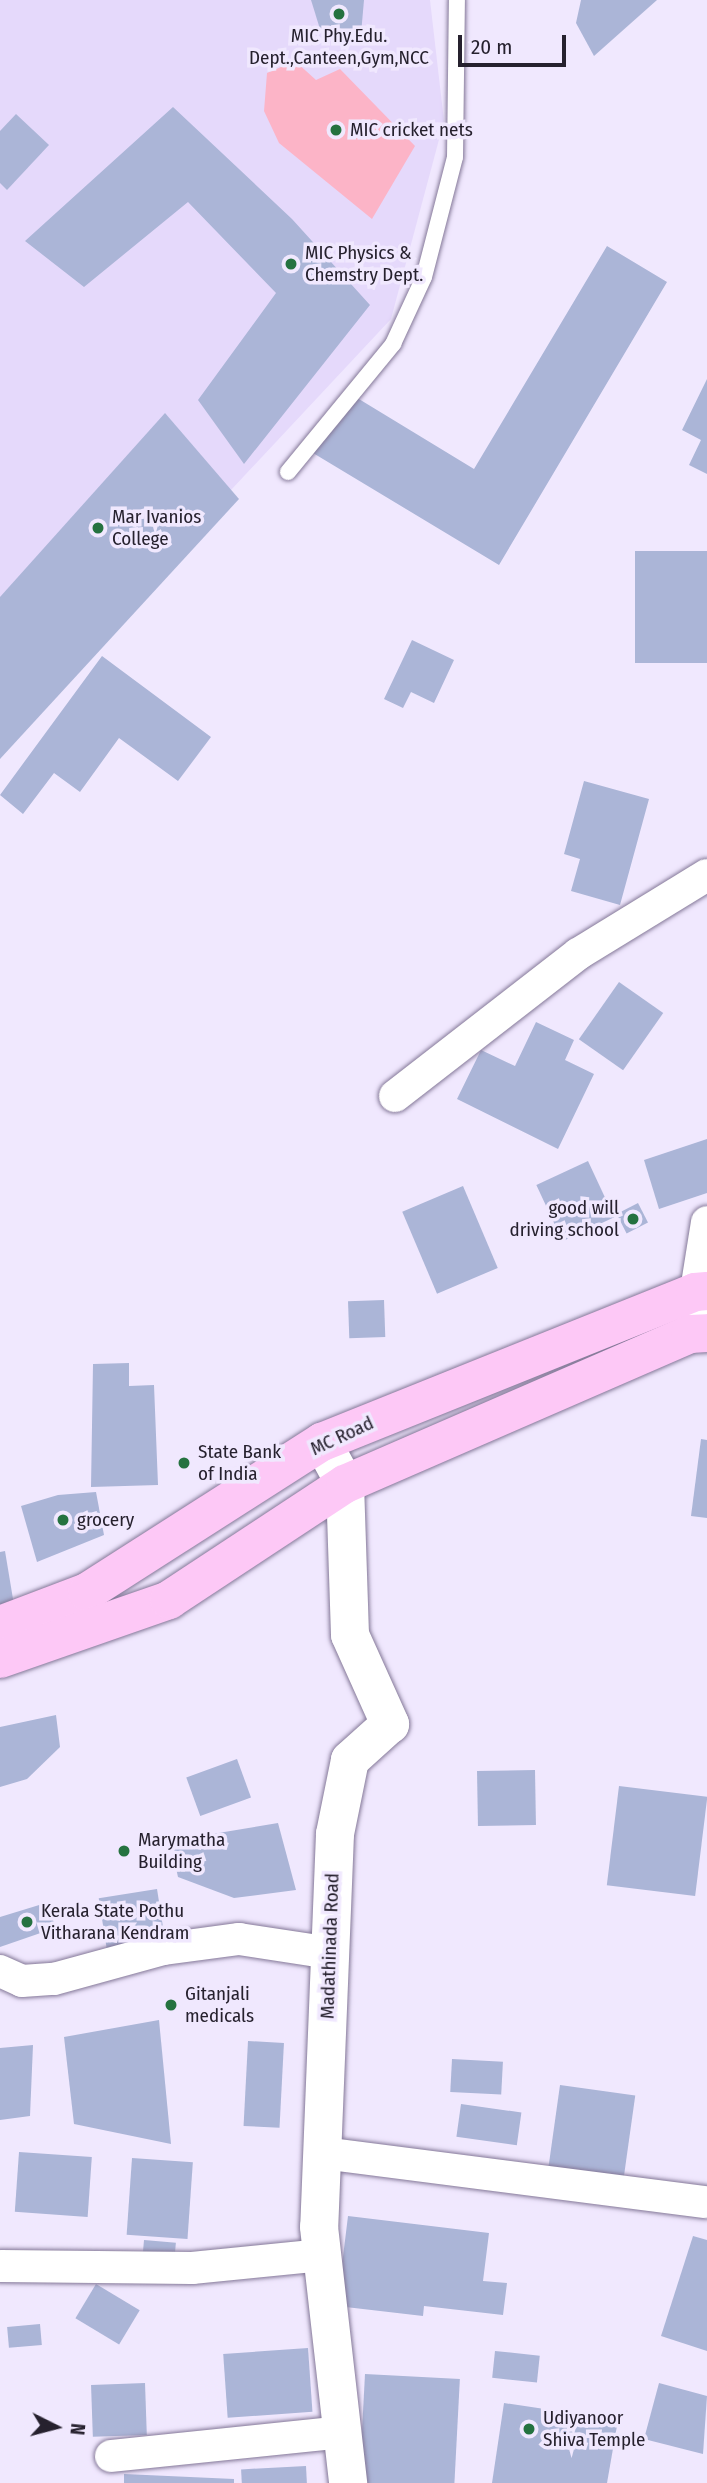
<!DOCTYPE html>
<style>
body{margin:0}
#map{position:relative;width:707px;height:2483px;overflow:hidden;background:#f0e8fe;font-family:"Fira Sans Condensed",sans-serif}
div>[style]{position:absolute}
[style*='--x']{left:calc(var(--x)*1px);top:calc(var(--y)*1px);width:calc(var(--w)*1px);rotate:calc(var(--a)*1deg)}
.built>*{inset:0;background:#e5d9fb}
.green>*{inset:0;background:#fcb4c7}
.building>*{inset:0;background:#abb5d7;transform-origin:0 0}
.roads{filter:drop-shadow(0 0 2px #847898) drop-shadow(0 0 2px #847898)}
.service>*{height:16px;margin:-8px;padding:0 8px;transform-origin:8px;border-radius:8px;background:#fff}
.minor>*{height:32px;margin:-16px;padding:0 16px;transform-origin:16px;border-radius:16px;background:#fff}
.tertiary>*{height:38px;margin:-19px;padding:0 19px;transform-origin:19px;border-radius:19px;background:#fff}
.primary>*{height:38px;margin:-19px;padding:0 19px;transform-origin:19px;border-radius:19px;background:#fdc8f6}
.dots>*{width:19px;height:19px;translate:-50% -50%;box-sizing:border-box;border:4px solid #f0e8fe;border-radius:50%}
span{translate:-50% -50%;white-space:nowrap;text-align:center;line-height:1.15;-webkit-text-stroke:7px #f0e8fe;paint-order:stroke}
.poi-label{font-size:19px;color:#26212e}
.left{translate:0 -50%;text-align:left}
.right{translate:-100% -50%;text-align:right}
.street-label{font-size:19px;color:#26212e}
.north{position:absolute;left:21px;top:2392px;width:70px;height:70px;-webkit-text-stroke:5px #f0e8fe;paint-order:stroke;rotate:96deg;font-size:19px;font-weight:700;line-height:28px;text-align:center;color:#26212e}
.north::after{content:'';display:block;margin:auto;width:24px;height:32px;background:#26212e;clip-path:polygon(50% 0,100% 100%,50% 72%,0 100%)}
.scale{position:absolute;left:458px;top:35px;width:108px;height:32px;box-sizing:border-box;border:4px solid #26212e;border-top:0;padding-left:9px;font-size:21px;line-height:24px;white-space:nowrap;color:#26212e;-webkit-text-stroke:5px #f0e8fe;paint-order:stroke}
</style>
<div id="map">
<div class="built">
<i style="clip-path:polygon(0 0,430px 0,444px 121px,391px 319px,0 737px)"></i>
</div>
<div class="green">
<i style="clip-path:polygon(295px 61px,316px 80px,340px 69px,415px 146px,372px 219px,279px 143px,264px 111px,267px 73px)"></i>
</div>
<div class="building">
<i style="clip-path:polygon(311px 0,364px 0,361px 34px,320px 29px)"></i>
<i style="clip-path:polygon(581px 0,657px 0,594px 56px,576px 23px)"></i>
<i style="clip-path:polygon(173px 107px,292px 219px,370px 305px,244px 464px,198px 400px,276px 293px,188px 202px,84px 287px,25px 241px)"></i>
<i style="clip-path:polygon(16px 114px,49px 145px,7px 190px,0 183px,0 131px)"></i>
<i style="clip-path:polygon(607px 246px,667px 282px,499px 565px,313px 453px,349px 393px,474px 469px)"></i>
<i style="clip-path:polygon(707px 379px,707px 474px,689px 465px,701px 440px,682px 430px)"></i>
<i style="clip-path:polygon(165px 413px,239px 499px,0 759px,0 597px)"></i>
<i style="left:707px;top:551px;width:112px;height:72px;rotate:90deg"></i>
<i style="clip-path:polygon(412px 640px,454px 660px,434px 703px,411px 692px,403px 708px,384px 699px)"></i>
<i style="clip-path:polygon(102px 656px,211px 737px,178px 781px,119px 738px,80px 792px,54px 773px,23px 814px,0 795px)"></i>
<i style="clip-path:polygon(584px 781px,649px 799px,620px 905px,571px 891px,580px 859px,564px 854px)"></i>
<i style="left:619px;top:982px;width:54px;height:70px;rotate:35deg"></i>
<i style="clip-path:polygon(536px 1022px,574px 1040px,565px 1060px,594px 1074px,558px 1149px,457px 1099px,481px 1050px,515px 1066px)"></i>
<i style="clip-path:polygon(707px 1139px,707px 1193px,659px 1209px,644px 1160px)"></i>
<i style="left:588px;top:1161px;width:62px;height:57px;rotate:65deg"></i>
<i style="left:463px;top:1186px;width:89px;height:66px;rotate:67deg"></i>
<i style="left:638px;top:1203px;width:22px;height:24px;rotate:63deg"></i>
<i style="left:384px;top:1300px;width:37px;height:36px;rotate:88deg"></i>
<i style="clip-path:polygon(129px 1363px,129px 1386px,154px 1385px,158px 1485px,91px 1487px,93px 1364px)"></i>
<i style="clip-path:polygon(701px 1439px,707px 1440px,707px 1518px,691px 1516px)"></i>
<i style="clip-path:polygon(96px 1492px,104px 1535px,37px 1562px,21px 1506px,58px 1495px)"></i>
<i style="clip-path:polygon(5px 1551px,15px 1611px,0 1614px,0 1552px)"></i>
<i style="clip-path:polygon(56px 1715px,60px 1747px,27px 1779px,0 1787px,0 1727px)"></i>
<i style="left:237px;top:1759px;width:41px;height:54px;rotate:70deg"></i>
<i style="left:535px;top:1770px;width:55px;height:58px;rotate:89deg"></i>
<i style="left:619px;top:1786px;width:89px;height:100px;rotate:7deg"></i>
<i style="clip-path:polygon(278px 1823px,296px 1890px,234px 1898px,178px 1877px,170px 1841px)"></i>
<i style="left:157px;top:1889px;width:70px;height:59px;rotate:81deg"></i>
<i style="clip-path:polygon(49px 1902px,55px 1928px,0 1947px,0 1917px)"></i>
<i style="clip-path:polygon(159px 2020px,171px 2144px,74px 2124px,64px 2037px)"></i>
<i style="left:248px;top:2041px;width:36px;height:85px;rotate:3deg"></i>
<i style="clip-path:polygon(33px 2045px,30px 2116px,0 2120px,0 2048px)"></i>
<i style="left:452px;top:2059px;width:51px;height:33px;rotate:3deg"></i>
<i style="left:560px;top:2085px;width:76px;height:85px;rotate:8deg"></i>
<i style="left:461px;top:2104px;width:61px;height:33px;rotate:8deg"></i>
<i style="left:19px;top:2152px;width:73px;height:60px;rotate:4deg"></i>
<i style="left:132px;top:2158px;width:61px;height:77px;rotate:4deg"></i>
<i style="clip-path:polygon(348px 2216px,489px 2233px,483px 2281px,507px 2283px,503px 2315px,424px 2306px,423px 2316px,337px 2306px)"></i>
<i style="clip-path:polygon(693px 2236px,707px 2240px,707px 2351px,661px 2336px)"></i>
<i style="left:144px;top:2240px;width:32px;height:21px;rotate:5deg"></i>
<i style="left:96px;top:2284px;width:51px;height:40px;rotate:31deg"></i>
<i style="left:40px;top:2324px;width:21px;height:33px;rotate:85deg"></i>
<i style="left:308px;top:2348px;width:64px;height:85px;rotate:86deg"></i>
<i style="left:495px;top:2351px;width:45px;height:27px;rotate:6deg"></i>
<i style="left:365px;top:2374px;width:95px;height:109px;rotate:3deg"></i>
<i style="left:145px;top:2383px;width:52px;height:54px;rotate:88deg"></i>
<i style="clip-path:polygon(659px 2383px,707px 2396px,703px 2454px,644px 2439px)"></i>
<i style="clip-path:polygon(504px 2403px,618px 2420px,607px 2483px,492px 2483px)"></i>
<i style="left:306px;top:2466px;width:17px;height:65px;rotate:87deg"></i>
<i style="clip-path:polygon(124px 2474px,234px 2479px,234px 2483px,124px 2483px)"></i>
</div>
<div class="roads">
<div class="service">
<i style="--x:288;--y:472;--w:166;--a:-50.6"></i>
<i style="--x:393;--y:344;--w:74;--a:-65.2"></i>
<i style="--x:424;--y:277;--w:124;--a:-75.5"></i>
<i style="--x:455;--y:157;--w:157;--a:-89.3"></i>
</div>
<div class="minor">
<i style="--x:395;--y:1096;--w:232;--a:-37.8"></i>
<i style="--x:578;--y:954;--w:151;--a:-31.5"></i>
<i style="--x:692;--y:1316;--w:95;--a:-80.9"></i>
<i style="--x:0;--y:1971;--w:24;--a:24"></i>
<i style="--x:22;--y:1981;--w:32;--a:-4"></i>
<i style="--x:54;--y:1979;--w:114;--a:-15.3"></i>
<i style="--x:164;--y:1949;--w:76;--a:-7.6"></i>
<i style="--x:239;--y:1939;--w:92;--a:8.7"></i>
<i style="--x:322;--y:2153;--w:386;--a:7.3"></i>
<i style="--x:1;--y:2266;--w:191;--a:0.6"></i>
<i style="--x:192;--y:2268;--w:131;--a:-5.7"></i>
<i style="--x:111;--y:2456;--w:232;--a:-5.9"></i>
</div>
<div class="tertiary">
<i style="--x:322;--y:1442;--w:48;--a:61.3"></i>
<i style="--x:345;--y:1484;--w:151;--a:88.1"></i>
<i style="--x:350;--y:1635;--w:98;--a:65.8"></i>
<i style="--x:390;--y:1724;--w:54;--a:138"></i>
<i style="--x:350;--y:1760;--w:76;--a:101.5"></i>
<i style="--x:335;--y:1834;--w:393;--a:92.3"></i>
<i style="--x:319;--y:2227;--w:258;--a:83.5"></i>
</div>
<div class="primary">
<i style="--x:0;--y:1625;--w:93;--a:-20.8"></i>
<i style="--x:87;--y:1592;--w:279;--a:-32.6"></i>
<i style="--x:322;--y:1442;--w:402;--a:-21.9"></i>
<i style="--x:695;--y:1292;--w:12;--a:-5"></i>
<i style="--x:0;--y:1659;--w:179;--a:-19.2"></i>
<i style="--x:169;--y:1600;--w:211;--a:-33.4"></i>
<i style="--x:345;--y:1484;--w:376;--a:-23.5"></i>
<i style="--x:690;--y:1334;--w:17;--a:-3"></i>
</div>
</div>
<div class="dots">
<i style="left:339px;top:14px;background:#257240"></i>
<i style="left:336px;top:130px;background:#257240"></i>
<i style="left:291px;top:264px;background:#257240"></i>
<i style="left:98px;top:528px;background:#257240"></i>
<i style="left:633px;top:1219px;background:#257240"></i>
<i style="left:184px;top:1463px;background:#257240"></i>
<i style="left:63px;top:1520px;background:#257240"></i>
<i style="left:124px;top:1851px;background:#257240"></i>
<i style="left:27px;top:1922px;background:#257240"></i>
<i style="left:171px;top:2005px;background:#257240"></i>
<i style="left:529px;top:2429px;background:#257240"></i>
</div>
<div class="poi-label">
<span style="left:339px;top:47px">MIC Phy.Edu.<br>Dept.,Canteen,Gym,NCC</span>
<span class="left" style="left:350px;top:130px">MIC cricket nets</span>
<span class="left" style="left:305px;top:264px">MIC Physics &amp;<br>Chemstry Dept.</span>
<span class="left" style="left:112px;top:528px">Mar Ivanios<br>College</span>
<span class="right" style="left:619px;top:1219px">good will<br>driving school</span>
<span class="left" style="left:198px;top:1463px">State Bank<br>of India</span>
<span class="left" style="left:77px;top:1520px">grocery</span>
<span class="left" style="left:138px;top:1851px">Marymatha<br>Building</span>
<span class="left" style="left:41px;top:1922px">Kerala State Pothu<br>Vitharana Kendram</span>
<span class="left" style="left:185px;top:2005px">Gitanjali<br>medicals</span>
<span class="left" style="left:543px;top:2429px">Udiyanoor<br>Shiva Temple</span>
</div>
<div class="street-label">
<span style="left:342px;top:1436px;rotate:-25deg">MC Road</span>
<span style="left:330px;top:1946px;rotate:-88deg">Madathinada Road</span>
</div>
<div class="north">N</div>
<div class="scale">20 m</div>
</div>
